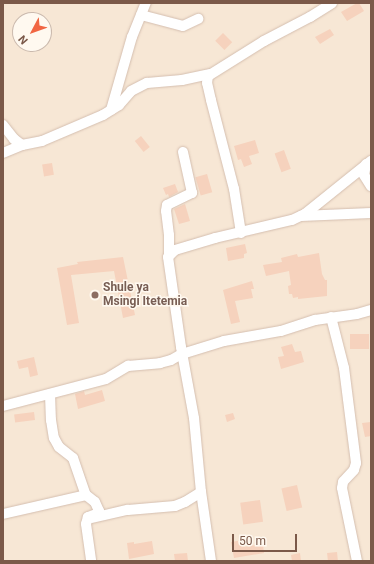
<!DOCTYPE html>
<style>
body{margin:0}
#map{position:relative;width:374px;height:564px;overflow:hidden;background:#fef5e8;font-family:Roboto,sans-serif}
div>[style]{position:absolute}
[style*='--x']{left:calc(var(--x)*1px);top:calc(var(--y)*1px);width:calc(var(--w)*1px);rotate:calc(var(--a)*1deg)}
.residential>*{inset:0;background:#f7e7d5}
.building>*{inset:0;background:#f6d2bd;transform-origin:0 0}
.roads{filter:drop-shadow(0 0 1px #d4beaf) drop-shadow(0 0 1px #d4beaf)}
.minor>*{height:10px;margin:-5px;padding:0 5px;transform-origin:5px;border-radius:5px;background:#fff}
.dots>*{width:11px;height:11px;translate:-50% -50%;box-sizing:border-box;border:2px solid #fff9f0;border-radius:50%}
span{translate:-50% -50%;white-space:nowrap;text-align:center;line-height:1.15;-webkit-text-stroke:3px #fff9f0;paint-order:stroke}
.education-label{font-size:12px;color:#785e54;font-weight:700}
.left{translate:0 -50%;text-align:left}
.frame{position:absolute;inset:0;border:4px solid #7b5949;pointer-events:none}
.north{position:absolute;left:12px;top:12px;width:40px;height:40px;box-sizing:border-box;background:#fff9f0;border:1px solid #cab9ad;border-radius:50%;rotate:229deg;font-size:11px;font-weight:700;line-height:16px;text-align:center;color:#7b5949}
.north::after{content:'';display:block;margin:auto;width:14px;height:18px;background:#f16643;clip-path:polygon(50% 0,100% 100%,50% 72%,0 100%)}
.scale{position:absolute;left:232px;top:534px;width:65px;height:18px;box-sizing:border-box;border:2px solid #7b5949;border-top:0;padding-left:5px;font-size:12px;line-height:14px;white-space:nowrap;color:#7b5949;-webkit-text-stroke:3px #fff9f0;paint-order:stroke}
</style>
<div id="map">
<div class="residential">
<i style="clip-path:polygon(evenodd,3px 3px,371px 3px,371px 561px,3px 561px,3px 3px,20px 20px,44px 20px,44px 44px,20px 44px,20px 20px)"></i>
</div>
<div class="building">
<i style="clip-path:polygon(357px 3px,359px 3px,364px 11px,347px 21px,341px 12px)"></i>
<i style="clip-path:polygon(330px 29px,334px 35px,320px 44px,315px 37px)"></i>
<i style="left:223px;top:33px;width:13px;height:11px;rotate:45deg"></i>
<i style="left:141px;top:136px;width:14px;height:8px;rotate:51deg"></i>
<i style="clip-path:polygon(255px 140px,259px 153px,249px 156px,252px 164px,244px 167px,241px 159px,238px 160px,234px 146px)"></i>
<i style="left:284px;top:150px;width:20px;height:10px;rotate:70deg"></i>
<i style="left:52px;top:163px;width:12px;height:10px;rotate:81deg"></i>
<i style="left:207px;top:174px;width:19px;height:12px;rotate:74deg"></i>
<i style="clip-path:polygon(175px 184px,178px 192px,169px 197px,168px 194px,166px 195px,163px 188px)"></i>
<i style="clip-path:polygon(185px 204px,190px 221px,179px 224px,174px 209px)"></i>
<i style="clip-path:polygon(245px 244px,247px 253px,244px 254px,244px 258px,228px 261px,226px 248px)"></i>
<i style="clip-path:polygon(319px 253px,322px 274px,325px 280px,327px 280px,327px 296px,298px 299px,298px 297px,293px 298px,292px 294px,289px 294px,288px 286px,291px 285px,289px 271px,266px 276px,263px 265px,282px 262px,281px 258px,297px 254px,298px 257px)"></i>
<i style="clip-path:polygon(123px 257px,135px 315px,123px 318px,114px 271px,71px 275px,79px 323px,67px 325px,57px 268px,78px 264px,77px 262px)"></i>
<i style="clip-path:polygon(252px 281px,254px 289px,251px 289px,253px 298px,235px 301px,240px 322px,231px 324px,223px 290px)"></i>
<i style="left:350px;top:334px;width:19px;height:15px"></i>
<i style="clip-path:polygon(292px 344px,295px 352px,301px 351px,304px 362px,281px 369px,278px 357px,284px 356px,281px 347px)"></i>
<i style="clip-path:polygon(34px 357px,38px 375px,30px 377px,28px 367px,19px 369px,17px 361px)"></i>
<i style="clip-path:polygon(102px 390px,105px 401px,78px 409px,75px 394px,84px 391px,85px 395px)"></i>
<i style="left:34px;top:412px;width:8px;height:20px;rotate:83deg"></i>
<i style="clip-path:polygon(233px 413px,235px 419px,227px 422px,225px 415px)"></i>
<i style="clip-path:polygon(371px 422px,371px 436px,365px 437px,362px 423px)"></i>
<i style="left:297px;top:485px;width:23px;height:16px;rotate:77deg"></i>
<i style="left:260px;top:500px;width:22px;height:20px;rotate:82deg"></i>
<i style="clip-path:polygon(243px 540px,244px 547px,263px 544px,264px 553px,234px 558px,231px 542px)"></i>
<i style="clip-path:polygon(152px 541px,154px 554px,129px 559px,127px 543px,134px 542px,134px 544px)"></i>
<i style="left:337px;top:552px;width:9px;height:10px;rotate:84deg"></i>
<i style="clip-path:polygon(187px 553px,188px 561px,175px 561px,174px 554px)"></i>
<i style="clip-path:polygon(300px 553px,301px 561px,292px 561px,291px 555px)"></i>
</div>
<div class="roads">
<div class="minor">
<i style="--x:141;--y:15;--w:43;--a:14.7"></i>
<i style="--x:183;--y:26;--w:17;--a:-25"></i>
<i style="--x:111;--y:110;--w:76;--a:-74"></i>
<i style="--x:132;--y:37;--w:37;--a:-68"></i>
<i style="--x:3;--y:125;--w:18;--a:52"></i>
<i style="--x:14;--y:139;--w:10;--a:37"></i>
<i style="--x:3;--y:153;--w:21;--a:-23"></i>
<i style="--x:22;--y:145;--w:20;--a:-11"></i>
<i style="--x:42;--y:141;--w:66;--a:-23.1"></i>
<i style="--x:103;--y:115;--w:19;--a:-32"></i>
<i style="--x:119;--y:105;--w:18;--a:-49"></i>
<i style="--x:131;--y:91;--w:18;--a:-27"></i>
<i style="--x:147;--y:83;--w:35;--a:-5"></i>
<i style="--x:182;--y:80;--w:29;--a:-12"></i>
<i style="--x:366;--y:164;--w:11;--a:100"></i>
<i style="--x:364;--y:175;--w:13;--a:58"></i>
<i style="--x:301;--y:216;--w:70;--a:-2.5"></i>
<i style="--x:241;--y:233;--w:45;--a:-99"></i>
<i style="--x:234;--y:189;--w:92;--a:-104.5"></i>
<i style="--x:211;--y:100;--w:17;--a:-103"></i>
<i style="--x:207;--y:83;--w:7;--a:-82"></i>
<i style="--x:208;--y:76;--w:66;--a:-32"></i>
<i style="--x:264;--y:41;--w:52;--a:-27.6"></i>
<i style="--x:310;--y:17;--w:26;--a:-32"></i>
<i style="--x:169;--y:254;--w:19;--a:-90"></i>
<i style="--x:169;--y:235;--w:24;--a:-97"></i>
<i style="--x:166;--y:211;--w:6;--a:-81"></i>
<i style="--x:167;--y:205;--w:28;--a:-26"></i>
<i style="--x:192;--y:193;--w:42;--a:-102.4"></i>
<i style="--x:331;--y:317;--w:53;--a:75.7"></i>
<i style="--x:344;--y:368;--w:96;--a:82.8"></i>
<i style="--x:356;--y:463;--w:7;--a:106"></i>
<i style="--x:354;--y:470;--w:16;--a:133"></i>
<i style="--x:343;--y:482;--w:6;--a:99"></i>
<i style="--x:342;--y:488;--w:75;--a:78.4"></i>
<i style="--x:50;--y:394;--w:26;--a:88"></i>
<i style="--x:51;--y:420;--w:18;--a:81"></i>
<i style="--x:54;--y:438;--w:10;--a:61"></i>
<i style="--x:59;--y:447;--w:18;--a:38"></i>
<i style="--x:73;--y:458;--w:39;--a:71"></i>
<i style="--x:86;--y:495;--w:11;--a:38"></i>
<i style="--x:95;--y:502;--w:10;--a:66"></i>
<i style="--x:99;--y:511;--w:2;--a:90"></i>
<i style="--x:99;--y:513;--w:12;--a:160"></i>
<i style="--x:88;--y:517;--w:7;--a:106"></i>
<i style="--x:86;--y:524;--w:37;--a:82"></i>
<i style="--x:3;--y:406;--w:106;--a:-14.7"></i>
<i style="--x:106;--y:379;--w:26;--a:-31"></i>
<i style="--x:128;--y:366;--w:32;--a:-5"></i>
<i style="--x:160;--y:363;--w:11;--a:-15"></i>
<i style="--x:171;--y:360;--w:13;--a:-29"></i>
<i style="--x:182;--y:354;--w:44;--a:-17.2"></i>
<i style="--x:224;--y:341;--w:58;--a:-10"></i>
<i style="--x:281;--y:331;--w:36;--a:-18"></i>
<i style="--x:315;--y:320;--w:42;--a:-8.1"></i>
<i style="--x:357;--y:314;--w:15;--a:-16"></i>
<i style="--x:3;--y:514;--w:85;--a:-12.9"></i>
<i style="--x:92;--y:518;--w:37;--a:-13"></i>
<i style="--x:128;--y:510;--w:47;--a:-4.9"></i>
<i style="--x:175;--y:506;--w:11;--a:-22"></i>
<i style="--x:185;--y:502;--w:19;--a:-32"></i>
<i style="--x:211;--y:561;--w:70;--a:-98.2"></i>
<i style="--x:201;--y:492;--w:74;--a:-95.4"></i>
<i style="--x:194;--y:418;--w:72;--a:-100.4"></i>
<i style="--x:181;--y:347;--w:91;--a:-98.2"></i>
<i style="--x:168;--y:257;--w:10;--a:-45"></i>
<i style="--x:175;--y:250;--w:42;--a:-16.7"></i>
<i style="--x:215;--y:238;--w:79;--a:-13.2"></i>
<i style="--x:292;--y:220;--w:14;--a:-25"></i>
<i style="--x:305;--y:214;--w:85;--a:-38.8"></i>
</div>
</div>
<div class="dots">
<i style="left:95px;top:295px;background:#8d6e63"></i>
</div>
<div class="education-label">
<span class="left" style="left:103px;top:295px">Shule ya<br>Msingi Itetemia</span>
</div>
<div class="frame"></div>
<div class="north">N</div>
<div class="scale">50 m</div>
</div>
